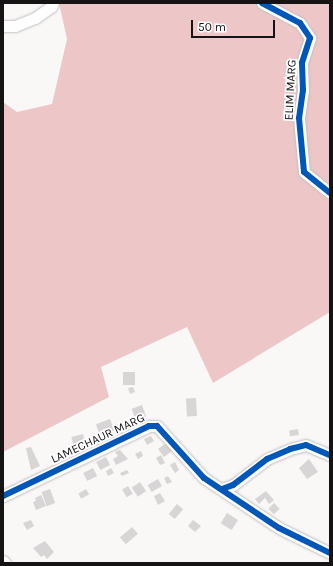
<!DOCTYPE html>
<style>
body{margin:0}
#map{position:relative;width:333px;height:566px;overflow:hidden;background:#faf7f7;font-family:Karla,sans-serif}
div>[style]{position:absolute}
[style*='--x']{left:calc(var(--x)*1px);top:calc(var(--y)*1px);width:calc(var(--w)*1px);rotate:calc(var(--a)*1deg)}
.forest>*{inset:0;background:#edc7c8}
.building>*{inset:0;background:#d7d5d5;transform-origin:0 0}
.roads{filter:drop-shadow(0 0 1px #c1bfbf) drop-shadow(0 0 1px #c1bfbf)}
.minor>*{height:11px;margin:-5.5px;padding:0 5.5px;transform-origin:5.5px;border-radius:5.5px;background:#fefefe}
.cycleway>*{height:6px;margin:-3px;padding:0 3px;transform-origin:3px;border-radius:3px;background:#0057b8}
span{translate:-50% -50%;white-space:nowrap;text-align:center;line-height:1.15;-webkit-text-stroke:3.5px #fff;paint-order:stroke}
.street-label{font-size:12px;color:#151313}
.frame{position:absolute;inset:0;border:4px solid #151313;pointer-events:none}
.scale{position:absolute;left:191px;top:20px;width:84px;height:18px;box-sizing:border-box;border:2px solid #151313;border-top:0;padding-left:5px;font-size:12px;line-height:14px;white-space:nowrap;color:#151313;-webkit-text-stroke:3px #fff;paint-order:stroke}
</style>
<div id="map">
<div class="forest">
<i style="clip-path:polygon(59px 3px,330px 3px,330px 312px,213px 383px,187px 327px,101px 367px,109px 397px,3px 452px,3px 102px,17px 112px,52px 104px,67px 39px)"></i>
</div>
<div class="building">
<i style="left:135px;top:372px;width:13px;height:12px;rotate:90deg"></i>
<i style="clip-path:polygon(133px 387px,135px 392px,130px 394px,128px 388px)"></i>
<i style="left:196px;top:398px;width:18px;height:10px;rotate:87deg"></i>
<i style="left:142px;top:405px;width:12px;height:11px;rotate:70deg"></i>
<i style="left:110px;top:419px;width:12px;height:15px;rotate:70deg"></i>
<i style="left:298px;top:429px;width:6px;height:9px;rotate:81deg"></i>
<i style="left:83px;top:434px;width:12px;height:12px;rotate:76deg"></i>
<i style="clip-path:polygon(151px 436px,154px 441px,147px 445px,144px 439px)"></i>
<i style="left:166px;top:443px;width:10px;height:10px;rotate:53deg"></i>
<i style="clip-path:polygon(31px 447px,40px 466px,31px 470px,26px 448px)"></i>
<i style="clip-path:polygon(120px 450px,128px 459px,116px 465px,113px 459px,118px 456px,115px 452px)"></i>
<i style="clip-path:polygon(141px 451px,143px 456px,138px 459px,135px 454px)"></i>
<i style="clip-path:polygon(161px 455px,165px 463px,160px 465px,156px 458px)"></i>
<i style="left:106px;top:457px;width:9px;height:11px;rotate:63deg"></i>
<i style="clip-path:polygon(309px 459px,318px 472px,307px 479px,299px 468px)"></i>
<i style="clip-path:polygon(175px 462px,179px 470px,175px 473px,170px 465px)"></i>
<i style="left:93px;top:468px;width:9px;height:11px;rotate:63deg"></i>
<i style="clip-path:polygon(111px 468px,114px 473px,108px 476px,106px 471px)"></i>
<i style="clip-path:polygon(127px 470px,129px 473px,122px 476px,120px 473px)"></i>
<i style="clip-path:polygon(168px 476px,172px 482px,167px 484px,164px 478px)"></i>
<i style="left:158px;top:479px;width:8px;height:12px;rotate:60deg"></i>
<i style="left:140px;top:482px;width:11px;height:10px;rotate:56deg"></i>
<i style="left:128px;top:486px;width:9px;height:7px;rotate:58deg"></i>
<i style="left:50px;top:489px;width:15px;height:9px;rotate:70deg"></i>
<i style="left:86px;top:489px;width:6px;height:9px;rotate:59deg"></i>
<i style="clip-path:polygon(266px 491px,274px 500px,269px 504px,265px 498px,259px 504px,255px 499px)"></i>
<i style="clip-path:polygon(160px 493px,165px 501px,158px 505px,154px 496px)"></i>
<i style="clip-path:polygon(41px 495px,46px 506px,36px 510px,33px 502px,36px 501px,35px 498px)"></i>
<i style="left:274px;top:503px;width:8px;height:8px;rotate:45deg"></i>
<i style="left:177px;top:504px;width:8px;height:13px;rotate:40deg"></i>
<i style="left:227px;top:513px;width:13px;height:12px;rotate:32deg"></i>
<i style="clip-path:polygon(31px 520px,34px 526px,27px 530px,23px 523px)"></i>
<i style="clip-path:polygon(193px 520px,201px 526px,195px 532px,188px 526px)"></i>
<i style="left:132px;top:527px;width:9px;height:16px;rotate:49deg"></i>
<i style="clip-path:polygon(45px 541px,54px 552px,47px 559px,44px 555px,41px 557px,33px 548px)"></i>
</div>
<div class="roads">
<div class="minor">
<i style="--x:262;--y:3;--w:43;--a:27.8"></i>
<i style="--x:300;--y:23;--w:18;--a:56"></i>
<i style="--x:310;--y:38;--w:26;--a:108"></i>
<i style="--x:302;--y:63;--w:27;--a:88"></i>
<i style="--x:303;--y:90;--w:28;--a:98"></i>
<i style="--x:299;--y:118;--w:54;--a:84.7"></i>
<i style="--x:304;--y:172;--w:33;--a:39"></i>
<i style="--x:3;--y:26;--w:12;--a:0"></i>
<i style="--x:15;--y:26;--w:22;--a:-22"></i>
<i style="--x:35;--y:18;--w:19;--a:-35"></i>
<i style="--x:51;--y:7;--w:4;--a:-63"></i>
<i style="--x:222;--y:489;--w:12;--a:-20"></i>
<i style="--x:233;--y:485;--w:43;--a:-37.4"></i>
<i style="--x:267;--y:459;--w:25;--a:-23"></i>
<i style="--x:290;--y:449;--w:16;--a:-14"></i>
<i style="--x:306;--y:445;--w:26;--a:23"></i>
<i style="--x:3;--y:496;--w:162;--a:-25.6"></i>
<i style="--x:149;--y:426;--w:8;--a:0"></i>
<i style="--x:157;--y:426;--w:70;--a:47.9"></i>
<i style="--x:204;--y:478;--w:90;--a:33.7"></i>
<i style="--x:279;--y:528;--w:57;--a:26.1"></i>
<i style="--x:3;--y:561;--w:3;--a:45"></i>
</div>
</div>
<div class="cycleway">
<i style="--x:262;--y:3;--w:43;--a:27.8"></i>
<i style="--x:300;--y:23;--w:18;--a:56"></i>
<i style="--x:310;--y:38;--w:26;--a:108"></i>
<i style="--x:302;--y:63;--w:27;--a:88"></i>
<i style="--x:303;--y:90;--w:28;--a:98"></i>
<i style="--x:299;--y:118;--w:54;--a:84.7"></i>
<i style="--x:304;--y:172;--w:33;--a:39"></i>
<i style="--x:222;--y:489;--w:12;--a:-20"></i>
<i style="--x:233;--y:485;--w:43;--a:-37.4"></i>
<i style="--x:267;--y:459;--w:25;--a:-23"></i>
<i style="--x:290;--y:449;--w:16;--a:-14"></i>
<i style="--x:306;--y:445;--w:26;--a:23"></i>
<i style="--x:3;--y:496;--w:162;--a:-25.6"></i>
<i style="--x:149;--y:426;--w:8;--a:0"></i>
<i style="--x:157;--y:426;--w:70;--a:47.9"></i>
<i style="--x:204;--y:478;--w:90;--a:33.7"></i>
<i style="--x:279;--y:528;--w:57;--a:26.1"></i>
</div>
<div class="street-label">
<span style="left:291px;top:90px;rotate:-87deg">ELIM MARG</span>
<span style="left:98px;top:439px;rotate:-25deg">LAMECHAUR MARG</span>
</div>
<div class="frame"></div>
<div class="scale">50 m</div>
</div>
